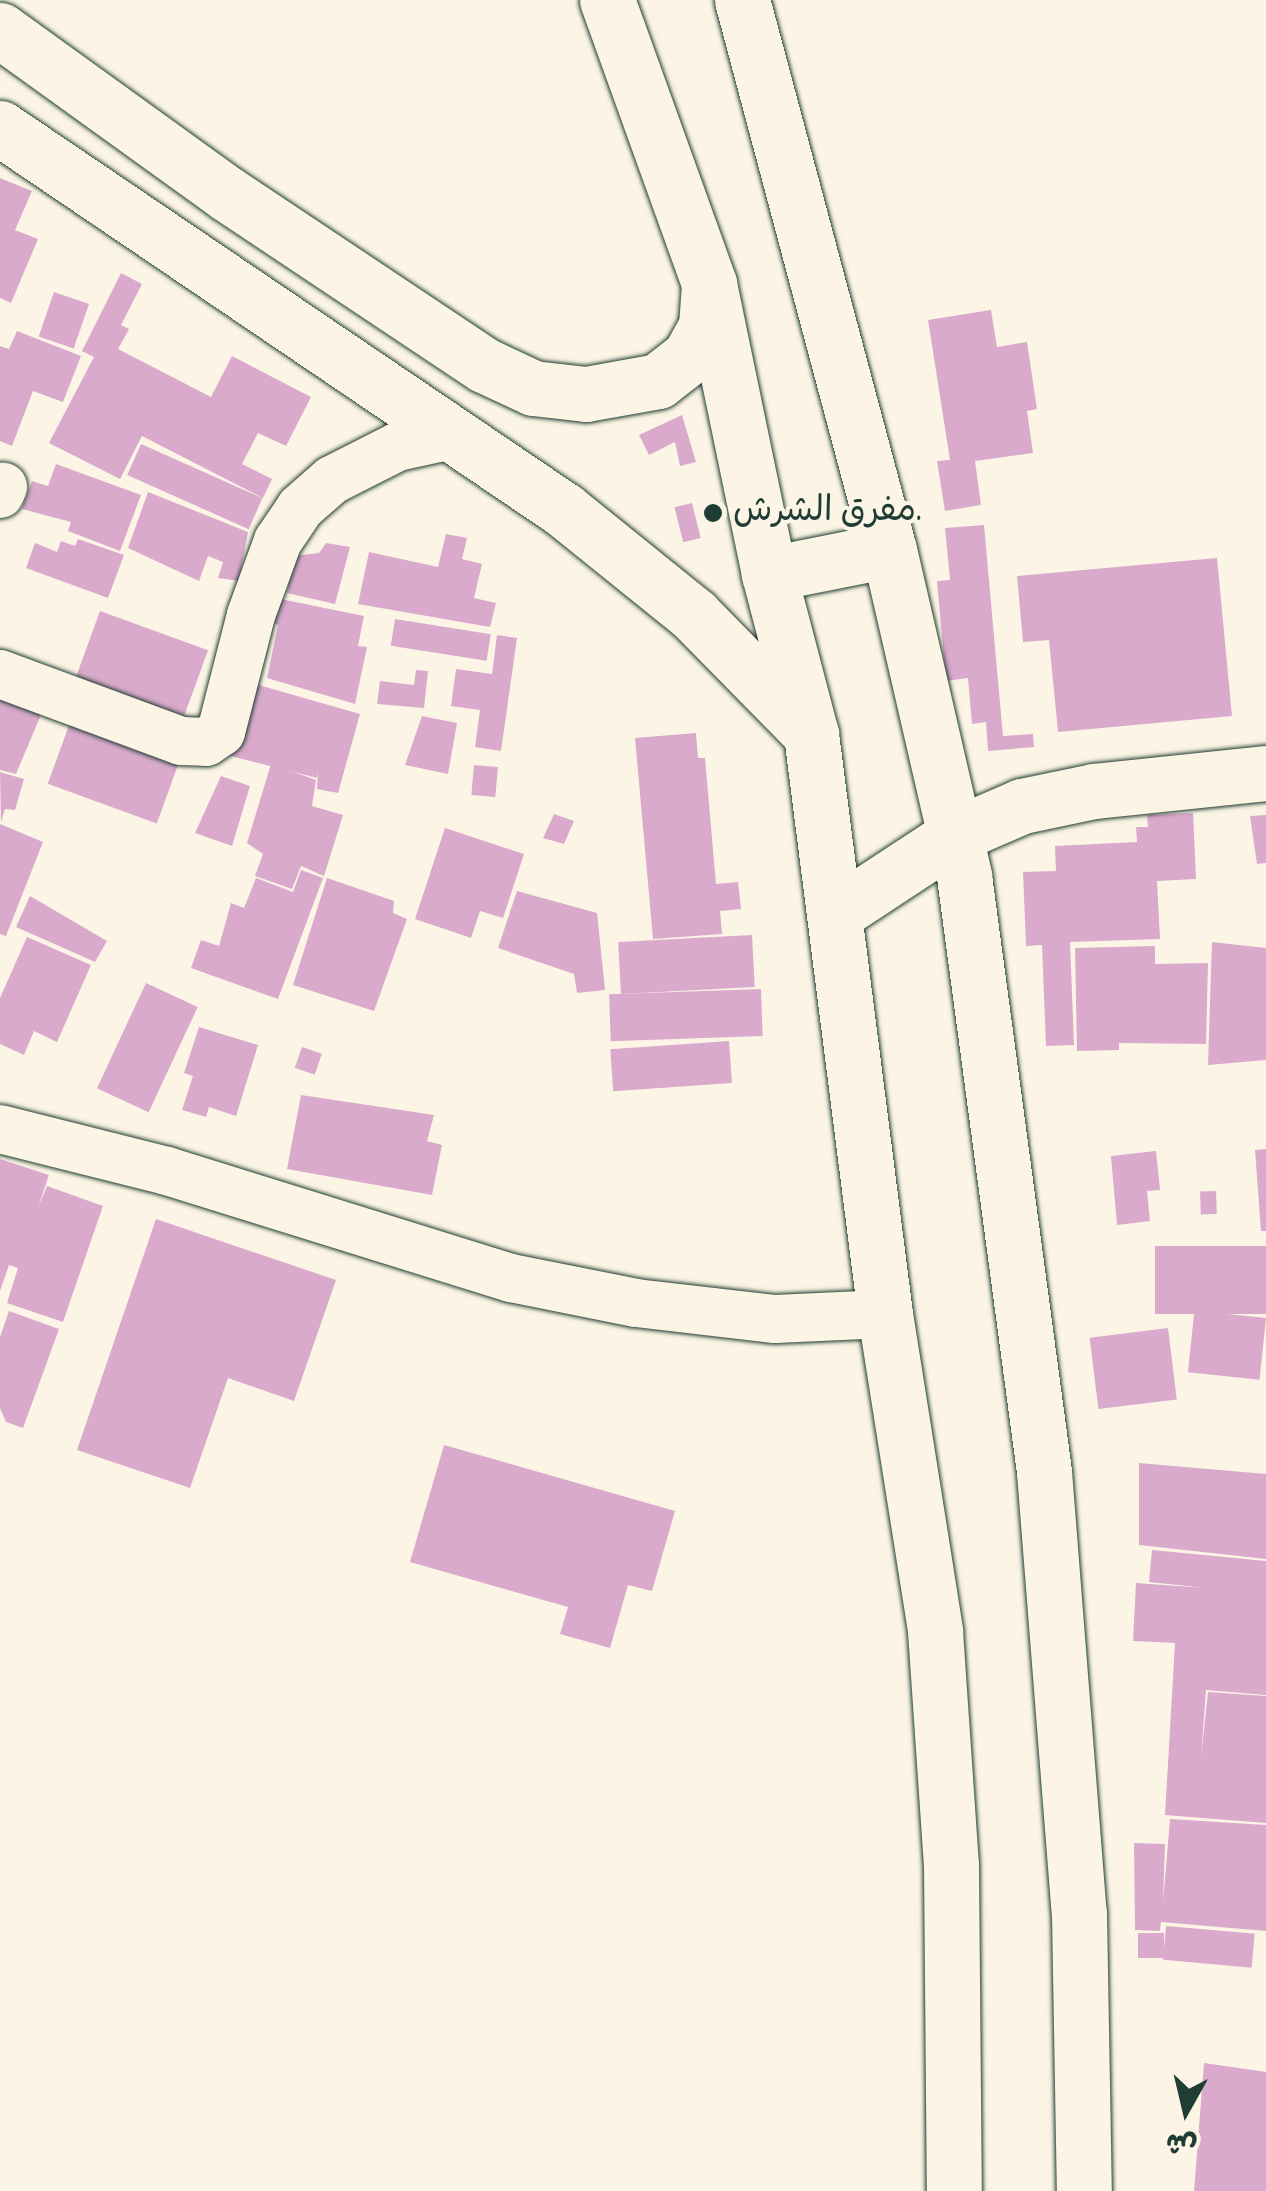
<!DOCTYPE html>
<meta charset="utf-8">
<style>
body{margin:0}
#map{position:relative;width:1266px;height:2191px;overflow:hidden;background:#fcf5e5;font-family:Dekko,"Playpen Sans Arabic",sans-serif}
div>[style]{position:absolute}
[style*='--x']{left:calc(var(--x)*1px);top:calc(var(--y)*1px);width:calc(var(--w)*1px);rotate:calc(var(--a)*1deg)}
.building>*{inset:0;background:#d9aacb;transform-origin:0 0}
.roads{filter:drop-shadow(0 0 2px #1f3d34) drop-shadow(0 0 2px #1f3d34)}
.minor>*{height:48px;margin:-24px;padding:0 24px;transform-origin:24px;border-radius:24px;background:#fcf5e5}
.tertiary>*{height:55px;margin:-27.5px;padding:0 27.5px;transform-origin:27.5px;border-radius:27.5px;background:#fcf5e5}
.secondary>*{height:55px;margin:-27.5px;padding:0 27.5px;transform-origin:27.5px;border-radius:27.5px;background:#fcf5e5}
.dots>*{width:28px;height:28px;translate:-50% -50%;box-sizing:border-box;border:5px solid #fcf5e5;border-radius:50%}
span{translate:-50% -50%;white-space:nowrap;text-align:center;line-height:1.15;-webkit-text-stroke:8px #fcf5e5;paint-order:stroke}
.poi-label{font-size:35px;color:#1f3d34}
.left{translate:0 -50%;text-align:left}
.north{position:absolute;left:1136px;top:2061px;width:100px;height:100px;-webkit-text-stroke:8px #fcf5e5;paint-order:stroke;rotate:188deg;font-size:28px;font-weight:700;line-height:40px;text-align:center;color:#1f3d34}
.north::after{content:'';display:block;margin:auto;width:35px;height:45px;background:#1f3d34;clip-path:polygon(50% 0,100% 100%,50% 72%,0 100%)}
</style>
<div id="map">
<div class="building">
<i style="clip-path:polygon(0 178px,32px 191px,15px 230px,38px 239px,11px 303px,0 298px)"></i>
<i style="clip-path:polygon(121px 273px,142px 284px,121px 325px,129px 329px,118px 349px,211px 397px,232px 356px,311px 397px,286px 446px,258px 433px,242px 464px,272px 479px,263px 498px,142px 436px,120px 479px,49px 443px,94px 357px,82px 351px)"></i>
<i style="left:54px;top:292px;width:37px;height:47px;rotate:19deg"></i>
<i style="clip-path:polygon(991px 310px,997px 347px,1027px 342px,1037px 409px,1027px 411px,1033px 453px,975px 461px,981px 505px,945px 511px,937px 461px,950px 460px,928px 320px)"></i>
<i style="clip-path:polygon(17px 331px,81px 356px,63px 402px,33px 391px,12px 446px,0 441px,0 346px,9px 349px)"></i>
<i style="clip-path:polygon(682px 415px,696px 462px,680px 466px,675px 442px,649px 455px,639px 435px)"></i>
<i style="left:141px;top:444px;width:133px;height:34px;rotate:24deg"></i>
<i style="clip-path:polygon(56px 464px,141px 495px,120px 551px,68px 531px,71px 522px,22px 509px,32px 481px,48px 486px)"></i>
<i style="clip-path:polygon(148px 492px,248px 532px,239px 581px,218px 578px,223px 562px,208px 556px,199px 581px,128px 548px)"></i>
<i style="left:692px;top:503px;width:36px;height:18px;rotate:76deg"></i>
<i style="clip-path:polygon(984px 525px,1003px 736px,1033px 734px,1034px 747px,988px 751px,986px 722px,972px 724px,968px 678px,946px 681px,937px 581px,950px 580px,945px 528px)"></i>
<i style="clip-path:polygon(446px 534px,467px 538px,462px 559px,482px 564px,474px 598px,496px 603px,490px 627px,358px 604px,369px 552px,438px 567px)"></i>
<i style="clip-path:polygon(78px 539px,124px 555px,108px 598px,26px 568px,35px 543px,57px 552px,61px 541px,75px 546px)"></i>
<i style="clip-path:polygon(326px 543px,350px 547px,335px 604px,287px 593px,293px 556px,319px 553px)"></i>
<i style="clip-path:polygon(1217px 558px,1232px 716px,1058px 732px,1049px 640px,1023px 642px,1017px 576px)"></i>
<i style="clip-path:polygon(271px 597px,364px 616px,358px 646px,367px 647px,355px 704px,267px 678px,278px 625px,266px 622px)"></i>
<i style="left:100px;top:611px;width:115px;height:70px;rotate:20deg"></i>
<i style="left:395px;top:619px;width:97px;height:27px;rotate:9deg"></i>
<i style="clip-path:polygon(497px 635px,517px 638px,501px 751px,475px 747px,480px 710px,451px 706px,456px 669px,492px 674px)"></i>
<i style="clip-path:polygon(416px 670px,428px 671px,424px 708px,377px 704px,380px 681px,414px 685px)"></i>
<i style="clip-path:polygon(0 680px,48px 698px,16px 774px,0 770px)"></i>
<i style="clip-path:polygon(241px 680px,360px 714px,338px 793px,317px 789px,318px 771px,317px 778px,227px 755px)"></i>
<i style="clip-path:polygon(422px 716px,457px 723px,448px 774px,405px 765px)"></i>
<i style="left:72px;top:717px;width:116px;height:71px;rotate:20deg"></i>
<i style="clip-path:polygon(696px 733px,698px 758px,705px 758px,716px 884px,738px 882px,741px 909px,720px 911px,722px 934px,653px 939px,635px 738px)"></i>
<i style="clip-path:polygon(271px 764px,316px 780px,312px 806px,343px 815px,324px 876px,301px 866px,292px 889px,255px 876px,263px 854px,247px 843px)"></i>
<i style="left:474px;top:765px;width:24px;height:30px;rotate:5deg"></i>
<i style="clip-path:polygon(0 772px,24px 779px,15px 810px,5px 809px,1px 822px)"></i>
<i style="clip-path:polygon(221px 776px,250px 786px,232px 846px,195px 833px)"></i>
<i style="clip-path:polygon(1193px 813px,1196px 879px,1157px 881px,1160px 939px,1070px 942px,1074px 1045px,1046px 1046px,1042px 945px,1026px 946px,1023px 872px,1056px 871px,1055px 846px,1137px 842px,1136px 827px,1148px 827px,1147px 815px)"></i>
<i style="clip-path:polygon(554px 814px,574px 821px,564px 844px,543px 838px)"></i>
<i style="clip-path:polygon(1266px 815px,1266px 863px,1257px 864px,1250px 816px)"></i>
<i style="clip-path:polygon(0 824px,43px 842px,6px 936px,0 934px)"></i>
<i style="clip-path:polygon(445px 828px,524px 854px,503px 918px,480px 911px,471px 938px,415px 919px)"></i>
<i style="clip-path:polygon(301px 870px,323px 878px,278px 999px,191px 968px,201px 940px,219px 946px,231px 903px,244px 908px,256px 878px,293px 892px)"></i>
<i style="clip-path:polygon(327px 878px,394px 901px,393px 913px,407px 919px,374px 1011px,293px 985px)"></i>
<i style="clip-path:polygon(517px 891px,597px 913px,605px 990px,577px 993px,574px 974px,498px 948px)"></i>
<i style="clip-path:polygon(30px 896px,107px 941px,95px 962px,16px 927px)"></i>
<i style="left:752px;top:935px;width:52px;height:134px;rotate:87deg"></i>
<i style="clip-path:polygon(27px 937px,91px 965px,57px 1042px,34px 1031px,24px 1055px,0 1044px,0 998px)"></i>
<i style="clip-path:polygon(1212px 942px,1266px 948px,1266px 1060px,1208px 1065px)"></i>
<i style="clip-path:polygon(1155px 946px,1155px 964px,1208px 963px,1206px 1044px,1119px 1043px,1119px 1050px,1077px 1051px,1075px 948px)"></i>
<i style="left:146px;top:983px;width:57px;height:116px;rotate:25deg"></i>
<i style="left:761px;top:989px;width:47px;height:152px;rotate:88deg"></i>
<i style="clip-path:polygon(199px 1027px,258px 1045px,236px 1116px,209px 1107px,206px 1117px,182px 1110px,193px 1076px,184px 1073px)"></i>
<i style="left:729px;top:1041px;width:42px;height:119px;rotate:86deg"></i>
<i style="left:302px;top:1047px;width:21px;height:22px;rotate:19deg"></i>
<i style="clip-path:polygon(301px 1095px,434px 1115px,427px 1141px,442px 1145px,432px 1195px,287px 1169px)"></i>
<i style="clip-path:polygon(1266px 1149px,1266px 1231px,1261px 1231px,1255px 1150px)"></i>
<i style="clip-path:polygon(1156px 1151px,1160px 1190px,1147px 1191px,1150px 1221px,1117px 1225px,1111px 1156px)"></i>
<i style="clip-path:polygon(0 1159px,49px 1175px,38px 1207px,47px 1186px,103px 1206px,63px 1322px,7px 1303px,18px 1268px,9px 1265px,0 1291px)"></i>
<i style="left:1216px;top:1191px;width:23px;height:16px;rotate:88deg"></i>
<i style="clip-path:polygon(156px 1219px,336px 1280px,294px 1401px,228px 1378px,190px 1488px,77px 1450px)"></i>
<i style="left:1266px;top:1246px;width:68px;height:111px;rotate:90deg"></i>
<i style="clip-path:polygon(9px 1311px,59px 1329px,23px 1428px,6px 1422px,0 1408px,0 1337px)"></i>
<i style="left:1266px;top:1318px;width:62px;height:72px;rotate:96deg"></i>
<i style="left:1168px;top:1328px;width:72px;height:79px;rotate:83deg"></i>
<i style="clip-path:polygon(444px 1445px,675px 1511px,652px 1591px,628px 1585px,610px 1648px,560px 1634px,568px 1607px,410px 1562px)"></i>
<i style="clip-path:polygon(1139px 1463px,1266px 1474px,1266px 1559px,1139px 1545px)"></i>
<i style="clip-path:polygon(1152px 1550px,1266px 1561px,1266px 1695px,1206px 1690px,1201px 1758px,1208px 1692px,1266px 1696px,1266px 1823px,1165px 1815px,1175px 1643px,1133px 1641px,1136px 1583px,1205px 1588px,1149px 1582px)"></i>
<i style="clip-path:polygon(1170px 1819px,1266px 1825px,1266px 1931px,1161px 1922px,1160px 1931px,1135px 1930px,1134px 1843px,1165px 1844px,1163px 1903px)"></i>
<i style="left:1166px;top:1926px;width:89px;height:34px;rotate:5deg"></i>
<i style="left:1138px;top:1933px;width:26px;height:25px"></i>
<i style="clip-path:polygon(1204px 2063px,1266px 2072px,1266px 2191px,1194px 2191px)"></i>
</div>
<div class="roads">
<div class="minor">
<i style="--x:0;--y:494;--w:8;--a:-67"></i>
<i style="--x:0;--y:674;--w:193;--a:20.3"></i>
<i style="--x:181;--y:741;--w:25;--a:2"></i>
<i style="--x:206;--y:742;--w:18;--a:-34"></i>
<i style="--x:221;--y:732;--w:121;--a:-75.6"></i>
<i style="--x:251;--y:615;--w:79;--a:-70"></i>
<i style="--x:278;--y:541;--w:40;--a:-56"></i>
<i style="--x:300;--y:508;--w:43;--a:-41.2"></i>
<i style="--x:332;--y:480;--w:73;--a:-26.9"></i>
<i style="--x:397;--y:447;--w:61;--a:-12.2"></i>
<i style="--x:0;--y:1129;--w:172;--a:14.1"></i>
<i style="--x:167;--y:1171;--w:360;--a:17.3"></i>
<i style="--x:511;--y:1278;--w:127;--a:11.3"></i>
<i style="--x:636;--y:1303;--w:140;--a:6.6"></i>
<i style="--x:775;--y:1319;--w:110;--a:-2.6"></i>
</div>
<div class="tertiary">
<i style="--x:0;--y:30;--w:279;--a:35.8"></i>
<i style="--x:226;--y:193;--w:310;--a:33.7"></i>
<i style="--x:484;--y:365;--w:54;--a:25.1"></i>
<i style="--x:533;--y:388;--w:53;--a:6.5"></i>
<i style="--x:586;--y:394;--w:73;--a:-10.2"></i>
<i style="--x:658;--y:381;--w:39;--a:-38"></i>
<i style="--x:689;--y:357;--w:35;--a:-61"></i>
<i style="--x:706;--y:326;--w:42;--a:-85.9"></i>
<i style="--x:0;--y:128;--w:681;--a:34.11"></i>
<i style="--x:564;--y:510;--w:167;--a:38.9"></i>
<i style="--x:694;--y:615;--w:167;--a:45.5"></i>
<i style="--x:838;--y:912;--w:140;--a:-33.3"></i>
<i style="--x:955;--y:835;--w:73;--a:-23.4"></i>
<i style="--x:1022;--y:806;--w:74;--a:-11.8"></i>
<i style="--x:1094;--y:791;--w:173;--a:-6"></i>
</div>
<div class="secondary">
<i style="--x:607;--y:0;--w:302;--a:70.2"></i>
<i style="--x:709;--y:284;--w:296;--a:78.3"></i>
<i style="--x:769;--y:574;--w:165;--a:75.3"></i>
<i style="--x:811;--y:734;--w:585;--a:82.73"></i>
<i style="--x:885;--y:1314;--w:321;--a:81"></i>
<i style="--x:935;--y:1631;--w:236;--a:86.1"></i>
<i style="--x:951;--y:1866;--w:325;--a:89.5"></i>
<i style="--x:742;--y:0;--w:569;--a:75.04"></i>
<i style="--x:889;--y:550;--w:335;--a:77"></i>
<i style="--x:964;--y:876;--w:601;--a:82.35"></i>
<i style="--x:1044;--y:1472;--w:442;--a:85.5"></i>
<i style="--x:1079;--y:1913;--w:278;--a:89"></i>
<i style="--x:769;--y:574;--w:122;--a:-11.3"></i>
</div>
</div>
<div class="dots">
<i style="left:713px;top:513px;background:#1f3d34"></i>
</div>
<div class="poi-label">
<span class="left" style="left:733px;top:513px">مفرق الشرش.</span>
</div>
<div class="north">ش</div>
</div>
